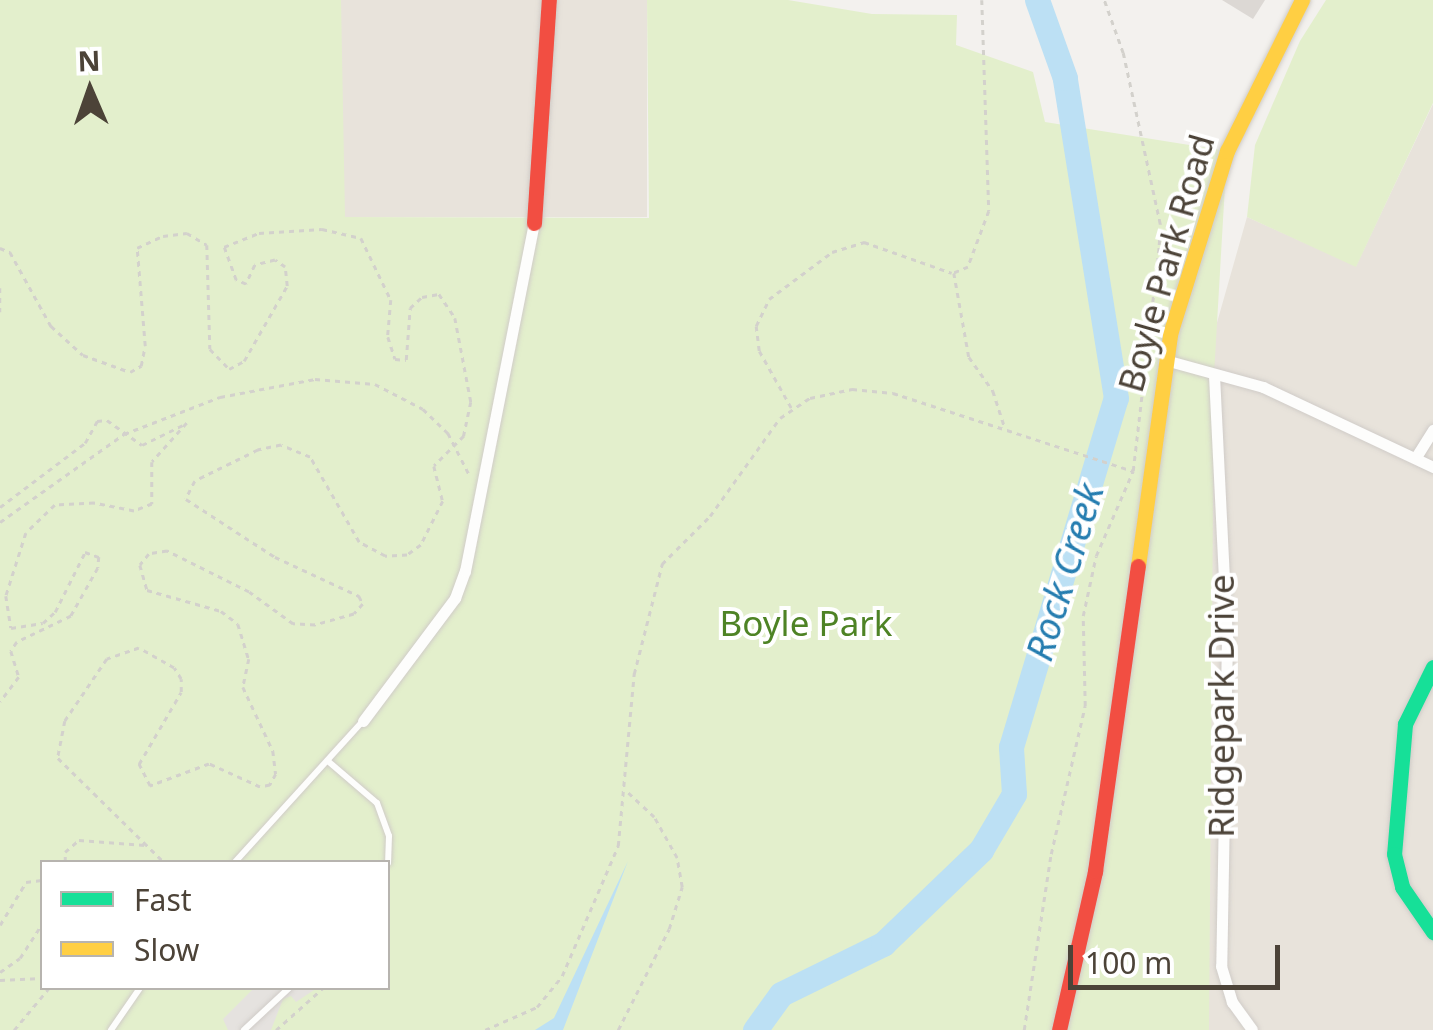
<!DOCTYPE html>
<style>
body{margin:0}
#map{position:relative;width:1433px;height:1030px;overflow:hidden;background:#f3f1ee;font-family:"Noto Sans",sans-serif}
div>[style]{position:absolute}
[style*='--x']{left:calc(var(--x)*1px);top:calc(var(--y)*1px);width:calc(var(--w)*1px);rotate:calc(var(--a)*1deg)}
.residential>*{inset:0;background:#e8e3db;transform-origin:0 0}
.green>*{inset:0;background:#e3efcc}
.parking>*{inset:0;background:#e5e2df}
.water>*{inset:0;background:#bce0f4}
.river>*{height:25px;margin:-12.5px;padding:0 12.5px;transform-origin:12.5px;border-radius:12.5px;background:#bce0f4}
.building>*{inset:0;background:#dcd8d4}
.path>*{height:2.5px;margin-top:-1.25px;transform-origin:0;background:repeating-linear-gradient(90deg,#d3d1cc 0 5px,transparent 0 10px)}
.roads{filter:drop-shadow(0 0 2px #d0ccc8) drop-shadow(0 0 2px #d0ccc8)}
.lane>*{height:6px;margin:-3px;padding:0 3px;transform-origin:3px;border-radius:3px;background:#fdfdfc}
.street>*{height:11px;margin:-5.5px;padding:0 5.5px;transform-origin:5.5px;border-radius:5.5px;background:#fdfdfc}
.fast>*{height:15px;margin:-7.5px;padding:0 7.5px;transform-origin:7.5px;border-radius:7.5px;background:#16e098}
.slow>*{height:15px;margin:-7.5px;padding:0 7.5px;transform-origin:7.5px;border-radius:7.5px;background:#ffcf43}
.jam>*{height:15px;margin:-7.5px;padding:0 7.5px;transform-origin:7.5px;border-radius:7.5px;background:#f24e42}
span{translate:-50% -50%;white-space:nowrap;text-align:center;line-height:1.15;-webkit-text-stroke:8px #fff;paint-order:stroke}
.street-label{font-size:35px;color:#4c4338}
.park-label{font-size:35px;color:#4e8325}
.water-label{font-size:38px;color:#257db0;font-style:italic}
.legend{position:absolute;left:40px;top:860px;width:350px;height:130px;box-sizing:border-box;background:#fff;border:2px solid #b7b4af;margin:0;padding:12px 18px;list-style:none;font-size:30px;color:#4c4338}
.legend li{display:flex;align-items:center;gap:20px;height:50px}
.legend b{width:50px;border:2px solid #b7b4af}
.north{position:absolute;left:40px;top:40px;width:100px;height:100px;-webkit-text-stroke:8px #fff;paint-order:stroke;rotate:358deg;font-size:28px;font-weight:700;line-height:40px;text-align:center;color:#4c4338}
.north::after{content:'';display:block;margin:auto;width:35px;height:45px;background:#4c4338;clip-path:polygon(50% 0,100% 100%,50% 72%,0 100%)}
.scale{position:absolute;left:1068px;top:945px;width:212px;height:45px;box-sizing:border-box;border:5px solid #4c4338;border-top:0;padding-left:12px;font-size:30px;line-height:35px;white-space:nowrap;color:#4c4338;-webkit-text-stroke:8px #fff;paint-order:stroke}
</style>
<div id="map">
<div class="residential">
<i style="left:341px;top:0;width:306px;height:217px"></i>
<i style="clip-path:polygon(1433px 104px,1433px 1030px,1204px 1030px,1197px 393px,1247px 217px,1356px 266px)"></i>
</div>
<div class="green">
<i style="clip-path:polygon(evenodd,0 0,341px 0,345px 217px,649px 218px,647px 0,788px 0,872px 14px,957px 15px,956px 45px,1033px 72px,1045px 122px,1227px 151px,1214px 375px,1209px 1030px,0 1030px,0 0,42px 862px,388px 862px,388px 988px,42px 988px,42px 862px)"></i>
<i style="clip-path:polygon(1326px 0,1433px 0,1433px 103px,1356px 267px,1247px 217px,1255px 145px,1300px 41px)"></i>
</div>
<div class="parking">
<i style="clip-path:polygon(254px 988px,317px 988px,296px 1002px,291px 996px,283px 999px,271px 1030px,228px 1030px,223px 1019px)"></i>
</div>
<div class="water">
<i style="clip-path:polygon(628px 861px,563px 1030px,535px 1030px,554px 1018px)"></i>
</div>
<div class="river">
<i style="--x:755;--y:1030;--w:44;--a:-54.2"></i>
<i style="--x:781;--y:994;--w:114;--a:-26.1"></i>
<i style="--x:883;--y:944;--w:136;--a:-43.8"></i>
<i style="--x:981;--y:850;--w:65;--a:-59.5"></i>
<i style="--x:1014;--y:794;--w:47;--a:-93.7"></i>
<i style="--x:1011;--y:747;--w:364;--a:-73.3"></i>
<i style="--x:1116;--y:398;--w:324;--a:-99.1"></i>
<i style="--x:1065;--y:78;--w:83;--a:-109.7"></i>
</div>
<div class="building">
<i style="clip-path:polygon(1222px 0,1265px 0,1253px 19px)"></i>
</div>
<div class="path">
<i style="--x:982;--y:0;--w:211;--a:88.1"></i>
<i style="--x:989;--y:211;--w:60;--a:110.6"></i>
<i style="--x:968;--y:267;--w:15;--a:157"></i>
<i style="--x:954;--y:273;--w:85;--a:79.9"></i>
<i style="--x:969;--y:357;--w:42;--a:54.8"></i>
<i style="--x:993;--y:391;--w:38;--a:72"></i>
<i style="--x:0;--y:248;--w:11;--a:22"></i>
<i style="--x:10;--y:252;--w:85;--a:61"></i>
<i style="--x:51;--y:326;--w:43;--a:42.2"></i>
<i style="--x:83;--y:355;--w:50;--a:19.9"></i>
<i style="--x:130;--y:372;--w:13;--a:-29"></i>
<i style="--x:141;--y:366;--w:20;--a:-79"></i>
<i style="--x:145;--y:346;--w:98;--a:-94.7"></i>
<i style="--x:137;--y:248;--w:29;--a:-25"></i>
<i style="--x:163;--y:236;--w:24;--a:-7"></i>
<i style="--x:187;--y:233;--w:23;--a:31"></i>
<i style="--x:207;--y:245;--w:104;--a:88.3"></i>
<i style="--x:210;--y:349;--w:28;--a:46"></i>
<i style="--x:229;--y:369;--w:17;--a:-28"></i>
<i style="--x:244;--y:361;--w:86;--a:-60.2"></i>
<i style="--x:287;--y:286;--w:19;--a:-96"></i>
<i style="--x:285;--y:267;--w:12;--a:-145"></i>
<i style="--x:275;--y:260;--w:21;--a:166"></i>
<i style="--x:255;--y:265;--w:21;--a:115"></i>
<i style="--x:246;--y:284;--w:11;--a:-158"></i>
<i style="--x:236;--y:280;--w:35;--a:-110"></i>
<i style="--x:224;--y:247;--w:38;--a:-22"></i>
<i style="--x:259;--y:233;--w:63;--a:-3.6"></i>
<i style="--x:322;--y:229;--w:40;--a:13"></i>
<i style="--x:361;--y:238;--w:69;--a:64.2"></i>
<i style="--x:391;--y:300;--w:37;--a:95"></i>
<i style="--x:388;--y:337;--w:23;--a:72"></i>
<i style="--x:395;--y:359;--w:11;--a:5"></i>
<i style="--x:406;--y:360;--w:52;--a:-85.6"></i>
<i style="--x:410;--y:308;--w:16;--a:-43"></i>
<i style="--x:422;--y:297;--w:17;--a:-10"></i>
<i style="--x:439;--y:294;--w:29;--a:56"></i>
<i style="--x:455;--y:318;--w:86;--a:79.2"></i>
<i style="--x:471;--y:402;--w:35;--a:102"></i>
<i style="--x:464;--y:436;--w:42;--a:135"></i>
<i style="--x:434;--y:466;--w:36;--a:76"></i>
<i style="--x:443;--y:501;--w:49;--a:116.6"></i>
<i style="--x:421;--y:545;--w:17;--a:144"></i>
<i style="--x:407;--y:555;--w:22;--a:177"></i>
<i style="--x:385;--y:556;--w:30;--a:-152"></i>
<i style="--x:359;--y:542;--w:98;--a:-120"></i>
<i style="--x:310;--y:457;--w:31;--a:-158"></i>
<i style="--x:281;--y:445;--w:24;--a:168"></i>
<i style="--x:258;--y:450;--w:70;--a:153.8"></i>
<i style="--x:195;--y:481;--w:20;--a:117"></i>
<i style="--x:186;--y:499;--w:106;--a:33.1"></i>
<i style="--x:275;--y:557;--w:93;--a:24.9"></i>
<i style="--x:359;--y:596;--w:9;--a:63"></i>
<i style="--x:363;--y:604;--w:13;--a:132"></i>
<i style="--x:354;--y:614;--w:41;--a:164.2"></i>
<i style="--x:315;--y:625;--w:22;--a:-177"></i>
<i style="--x:293;--y:624;--w:54;--a:-144"></i>
<i style="--x:249;--y:592;--w:92;--a:-153.4"></i>
<i style="--x:167;--y:551;--w:18;--a:171"></i>
<i style="--x:149;--y:554;--w:14;--a:129"></i>
<i style="--x:140;--y:565;--w:26;--a:74"></i>
<i style="--x:147;--y:590;--w:77;--a:15.8"></i>
<i style="--x:221;--y:611;--w:21;--a:37"></i>
<i style="--x:238;--y:624;--w:37;--a:73"></i>
<i style="--x:249;--y:659;--w:29;--a:102"></i>
<i style="--x:243;--y:687;--w:71;--a:64.9"></i>
<i style="--x:273;--y:751;--w:23;--a:83"></i>
<i style="--x:276;--y:774;--w:13;--a:119"></i>
<i style="--x:270;--y:785;--w:10;--a:169"></i>
<i style="--x:260;--y:787;--w:56;--a:-155.7"></i>
<i style="--x:209;--y:764;--w:63;--a:159.6"></i>
<i style="--x:150;--y:786;--w:25;--a:-117"></i>
<i style="--x:139;--y:764;--w:83;--a:-59.7"></i>
<i style="--x:181;--y:692;--w:13;--a:-90"></i>
<i style="--x:181;--y:679;--w:13;--a:-122"></i>
<i style="--x:174;--y:668;--w:40;--a:-150.3"></i>
<i style="--x:139;--y:648;--w:34;--a:161"></i>
<i style="--x:107;--y:659;--w:75;--a:124.1"></i>
<i style="--x:65;--y:721;--w:38;--a:101"></i>
<i style="--x:58;--y:758;--w:148;--a:44.5"></i>
<i style="--x:0;--y:288;--w:24;--a:90"></i>
<i style="--x:791;--y:408;--w:65;--a:-119.3"></i>
<i style="--x:759;--y:351;--w:25;--a:-97"></i>
<i style="--x:756;--y:326;--w:30;--a:-64"></i>
<i style="--x:769;--y:299;--w:79;--a:-36.7"></i>
<i style="--x:832;--y:252;--w:34;--a:-17"></i>
<i style="--x:864;--y:242;--w:93;--a:19.4"></i>
<i style="--x:0;--y:507;--w:106;--a:-37"></i>
<i style="--x:85;--y:443;--w:25;--a:-61"></i>
<i style="--x:97;--y:421;--w:10;--a:-6"></i>
<i style="--x:107;--y:420;--w:43;--a:35.5"></i>
<i style="--x:142;--y:445;--w:50;--a:-26.1"></i>
<i style="--x:187;--y:423;--w:52;--a:131.9"></i>
<i style="--x:152;--y:462;--w:42;--a:90"></i>
<i style="--x:152;--y:504;--w:19;--a:159"></i>
<i style="--x:134;--y:511;--w:41;--a:-168.7"></i>
<i style="--x:94;--y:503;--w:39;--a:177"></i>
<i style="--x:55;--y:505;--w:40;--a:136"></i>
<i style="--x:26;--y:533;--w:66;--a:107.6"></i>
<i style="--x:6;--y:596;--w:32;--a:81"></i>
<i style="--x:11;--y:628;--w:32;--a:-9"></i>
<i style="--x:43;--y:623;--w:16;--a:-43"></i>
<i style="--x:55;--y:612;--w:67;--a:-63.4"></i>
<i style="--x:85;--y:552;--w:15;--a:20"></i>
<i style="--x:99;--y:557;--w:11;--a:95"></i>
<i style="--x:98;--y:568;--w:55;--a:119.4"></i>
<i style="--x:71;--y:616;--w:60;--a:154.3"></i>
<i style="--x:17;--y:642;--w:11;--a:124"></i>
<i style="--x:11;--y:651;--w:27;--a:73"></i>
<i style="--x:19;--y:677;--w:31;--a:127"></i>
<i style="--x:0;--y:522;--w:152;--a:-35.4"></i>
<i style="--x:124;--y:434;--w:103;--a:-21.1"></i>
<i style="--x:220;--y:397;--w:97;--a:-10.7"></i>
<i style="--x:315;--y:379;--w:60;--a:4.8"></i>
<i style="--x:375;--y:384;--w:54;--a:27.5"></i>
<i style="--x:423;--y:409;--w:35;--a:44"></i>
<i style="--x:448;--y:433;--w:48;--a:62.9"></i>
<i style="--x:65;--y:862;--w:10;--a:-90"></i>
<i style="--x:65;--y:852;--w:18;--a:-41"></i>
<i style="--x:79;--y:840;--w:66;--a:4.3"></i>
<i style="--x:0;--y:925;--w:50;--a:-58.8"></i>
<i style="--x:26;--y:882;--w:16;--a:-7"></i>
<i style="--x:0;--y:972;--w:24;--a:-35"></i>
<i style="--x:20;--y:958;--w:40;--a:-57.1"></i>
<i style="--x:0;--y:980;--w:42;--a:-2.7"></i>
<i style="--x:14;--y:1030;--w:55;--a:-50.2"></i>
<i style="--x:276;--y:1030;--w:63;--a:-41.8"></i>
<i style="--x:485;--y:1030;--w:57;--a:-23.9"></i>
<i style="--x:537;--y:1007;--w:40;--a:-51"></i>
<i style="--x:562;--y:976;--w:142;--a:-66.7"></i>
<i style="--x:618;--y:846;--w:173;--a:-84.7"></i>
<i style="--x:634;--y:674;--w:114;--a:-75.7"></i>
<i style="--x:662;--y:564;--w:68;--a:-45"></i>
<i style="--x:710;--y:516;--w:120;--a:-54.5"></i>
<i style="--x:780;--y:418;--w:36;--a:-34"></i>
<i style="--x:810;--y:398;--w:43;--a:-12.1"></i>
<i style="--x:852;--y:389;--w:41;--a:5.6"></i>
<i style="--x:893;--y:393;--w:252;--a:18"></i>
<i style="--x:618;--y:1030;--w:113;--a:-63.2"></i>
<i style="--x:669;--y:929;--w:44;--a:-72.8"></i>
<i style="--x:682;--y:887;--w:29;--a:-100"></i>
<i style="--x:677;--y:858;--w:47;--a:-119.3"></i>
<i style="--x:654;--y:817;--w:40;--a:-137"></i>
<i style="--x:1024;--y:1030;--w:178;--a:-81.3"></i>
<i style="--x:1051;--y:854;--w:152;--a:-77.1"></i>
<i style="--x:1085;--y:706;--w:90;--a:-91.3"></i>
<i style="--x:1083;--y:616;--w:61;--a:-77.8"></i>
<i style="--x:1096;--y:556;--w:93;--a:-66.5"></i>
<i style="--x:1133;--y:471;--w:227;--a:-83.4"></i>
<i style="--x:1159;--y:245;--w:21;--a:-87"></i>
<i style="--x:1160;--y:224;--w:175;--a:-102.2"></i>
<i style="--x:1123;--y:53;--w:56;--a:-109.7"></i>
</div>
<div class="roads">
<div class="lane">
<i style="--x:329;--y:762;--w:63;--a:40.5"></i>
<i style="--x:377;--y:803;--w:35;--a:70"></i>
<i style="--x:389;--y:836;--w:27;--a:92"></i>
<i style="--x:235;--y:862;--w:189;--a:-47.8"></i>
<i style="--x:111;--y:1030;--w:51;--a:-55.4"></i>
<i style="--x:244;--y:1030;--w:62;--a:-43"></i>
</div>
<div class="street">
<i style="--x:1165;--y:360;--w:102;--a:15.4"></i>
<i style="--x:1263;--y:387;--w:188;--a:25.2"></i>
<i style="--x:1214;--y:375;--w:262;--a:87.2"></i>
<i style="--x:1227;--y:637;--w:329;--a:91"></i>
<i style="--x:1221;--y:966;--w:38;--a:73"></i>
<i style="--x:1232;--y:1002;--w:34;--a:54"></i>
<i style="--x:1416;--y:457;--w:32;--a:-58"></i>
<i style="--x:363;--y:721;--w:154;--a:-53.2"></i>
<i style="--x:455;--y:598;--w:29;--a:-70"></i>
<i style="--x:465;--y:571;--w:355;--a:-78.8"></i>
</div>
<div class="fast">
<i style="--x:1433;--y:667;--w:64;--a:116.2"></i>
<i style="--x:1405;--y:724;--w:130;--a:94.8"></i>
<i style="--x:1394;--y:854;--w:34;--a:76"></i>
<i style="--x:1402;--y:887;--w:55;--a:55.4"></i>
</div>
<div class="slow">
<i style="--x:1138;--y:566;--w:234;--a:-82.1"></i>
<i style="--x:1170;--y:334;--w:192;--a:-72.7"></i>
<i style="--x:1227;--y:151;--w:169;--a:-63.6"></i>
</div>
<div class="jam">
<i style="--x:534;--y:223;--w:224;--a:-86.2"></i>
<i style="--x:1059;--y:1030;--w:163;--a:-77.2"></i>
<i style="--x:1095;--y:871;--w:308;--a:-82"></i>
</div>
</div>
<div class="street-label">
<span style="left:1166px;top:263px;rotate:-74deg">Boyle Park Road</span>
<span style="left:1221px;top:706px;rotate:-90deg">Ridgepark Drive</span>
</div>
<div class="park-label">
<span style="left:806px;top:623px">Boyle Park</span>
</div>
<div class="water-label">
<span style="left:1064px;top:572px;rotate:-73deg">Rock Creek</span>
</div>
<ul class="legend">
<li><b style="height:12px;background:#16e098"></b>Fast</li>
<li><b style="height:12px;background:#ffcf43"></b>Slow</li>
</ul>
<div class="north">N</div>
<div class="scale">100 m</div>
</div>
